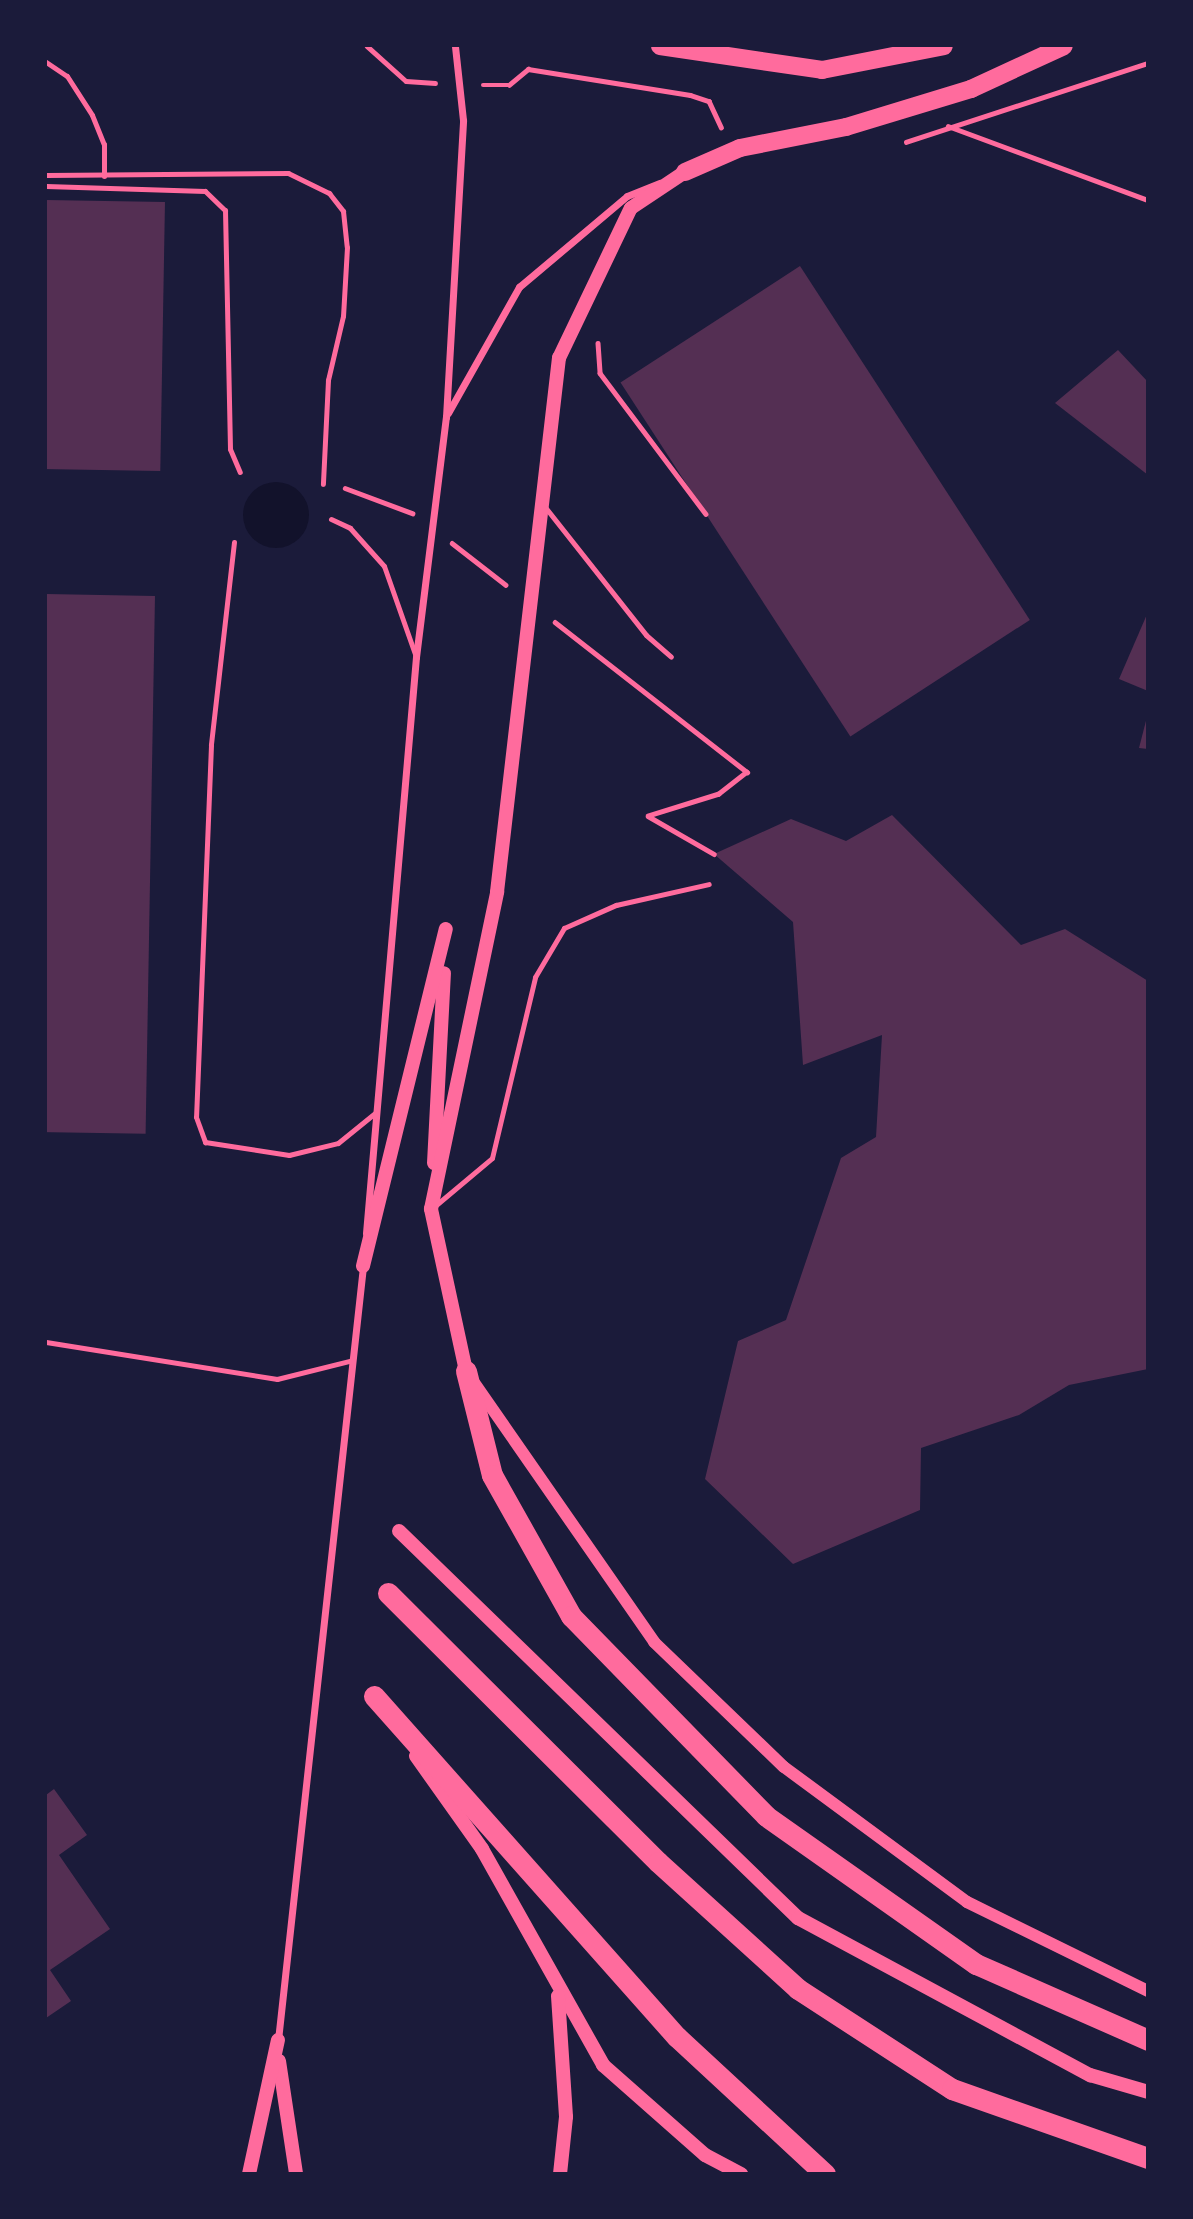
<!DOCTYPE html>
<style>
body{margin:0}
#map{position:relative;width:1193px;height:2219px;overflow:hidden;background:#1b1b3a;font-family:"Exo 2",sans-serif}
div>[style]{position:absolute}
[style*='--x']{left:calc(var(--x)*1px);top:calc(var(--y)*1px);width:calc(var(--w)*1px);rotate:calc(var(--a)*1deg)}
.water>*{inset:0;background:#12122b}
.round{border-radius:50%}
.building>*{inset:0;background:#542f53;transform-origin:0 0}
.path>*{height:4.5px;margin:-2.25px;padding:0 2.25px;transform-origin:2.25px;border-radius:2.25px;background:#ff6b9d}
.service>*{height:5px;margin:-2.5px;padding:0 2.5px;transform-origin:2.5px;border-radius:2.5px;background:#ff6b9d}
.minor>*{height:7px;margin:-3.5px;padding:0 3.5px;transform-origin:3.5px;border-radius:3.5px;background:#ff6b9d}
.tertiary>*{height:12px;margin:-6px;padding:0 6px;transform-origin:6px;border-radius:6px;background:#ff6b9d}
.secondary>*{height:14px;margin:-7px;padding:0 7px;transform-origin:7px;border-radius:7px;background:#ff6b9d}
.primary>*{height:18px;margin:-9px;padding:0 9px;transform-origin:9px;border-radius:9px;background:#ff6b9d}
.motorway>*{height:21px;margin:-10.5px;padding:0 10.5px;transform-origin:10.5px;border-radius:10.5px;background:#ff6b9d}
span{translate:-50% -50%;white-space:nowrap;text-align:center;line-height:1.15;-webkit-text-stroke:5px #1b1b3a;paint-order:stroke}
.frame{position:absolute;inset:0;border:47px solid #1b1b3a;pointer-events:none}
</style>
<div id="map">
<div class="water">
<i class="round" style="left:243px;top:482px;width:66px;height:66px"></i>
</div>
<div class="building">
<i style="left:46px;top:200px;width:119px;height:269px;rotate:1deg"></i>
<i style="left:800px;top:266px;width:422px;height:214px;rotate:57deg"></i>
<i style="clip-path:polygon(1118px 350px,1148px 382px,1148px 475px,1055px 403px)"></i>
<i style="left:46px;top:594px;width:109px;height:538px;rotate:1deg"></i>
<i style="clip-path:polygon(1148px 612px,1148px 691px,1119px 679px)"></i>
<i style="clip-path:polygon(1148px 713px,1148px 749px,1139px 748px)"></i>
<i style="clip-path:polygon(892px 815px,1021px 945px,1065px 929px,1148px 981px,1148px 1369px,1069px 1385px,1019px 1415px,921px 1448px,920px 1510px,793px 1564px,705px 1479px,738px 1341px,786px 1320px,841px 1158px,876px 1137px,882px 1035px,803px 1065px,793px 922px,714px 854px,791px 819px,846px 841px)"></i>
<i style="clip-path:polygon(54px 1789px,87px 1835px,59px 1855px,110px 1929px,50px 1970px,71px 2001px,46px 2018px,46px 1795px)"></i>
</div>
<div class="path">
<i style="--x:367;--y:46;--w:52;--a:41.9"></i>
<i style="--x:406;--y:81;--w:29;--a:4"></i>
<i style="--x:483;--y:85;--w:26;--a:0"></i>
<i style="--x:509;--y:85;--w:25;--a:-40"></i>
<i style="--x:528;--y:69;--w:164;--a:9.1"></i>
<i style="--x:690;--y:95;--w:20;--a:18"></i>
<i style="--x:709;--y:101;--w:29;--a:65"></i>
<i style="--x:948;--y:126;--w:213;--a:20.3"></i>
<i style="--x:906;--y:142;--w:255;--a:-18.1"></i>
<i style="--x:598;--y:343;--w:30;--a:86"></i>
<i style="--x:600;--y:373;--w:176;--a:53.1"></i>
<i style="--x:345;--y:488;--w:72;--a:20.5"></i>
<i style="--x:452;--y:543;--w:68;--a:37.9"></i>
<i style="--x:555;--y:622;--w:244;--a:38"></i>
<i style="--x:747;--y:772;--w:36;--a:142"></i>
<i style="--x:719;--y:794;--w:74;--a:162.8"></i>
<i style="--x:648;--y:816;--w:76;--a:29.9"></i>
</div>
<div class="service">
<i style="--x:46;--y:62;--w:25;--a:34"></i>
<i style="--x:67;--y:76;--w:46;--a:57.3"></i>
<i style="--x:92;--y:115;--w:31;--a:68"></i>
<i style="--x:104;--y:144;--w:32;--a:90"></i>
<i style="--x:46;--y:175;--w:242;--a:-0.5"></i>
<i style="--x:288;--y:173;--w:46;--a:26"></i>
<i style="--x:329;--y:193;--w:23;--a:52"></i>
<i style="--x:343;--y:211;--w:36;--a:84"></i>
<i style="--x:347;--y:247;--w:69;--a:93.3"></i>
<i style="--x:343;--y:316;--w:66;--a:103.2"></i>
<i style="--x:328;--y:380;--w:104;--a:92.8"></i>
<i style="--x:46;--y:186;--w:159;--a:1.8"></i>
<i style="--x:205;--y:191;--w:28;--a:44"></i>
<i style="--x:225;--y:210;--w:239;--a:88.8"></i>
<i style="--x:230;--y:449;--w:25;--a:67"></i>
<i style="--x:545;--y:507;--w:163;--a:51.7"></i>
<i style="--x:646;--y:635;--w:33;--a:41"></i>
<i style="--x:331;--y:519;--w:21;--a:25"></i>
<i style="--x:350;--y:528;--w:51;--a:48.2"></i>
<i style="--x:384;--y:566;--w:93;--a:70.6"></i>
<i style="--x:234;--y:542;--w:204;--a:96.5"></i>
<i style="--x:211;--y:745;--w:372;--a:92.3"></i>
<i style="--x:196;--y:1117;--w:27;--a:70"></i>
<i style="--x:205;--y:1142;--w:85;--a:8.8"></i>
<i style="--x:289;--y:1155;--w:50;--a:-13.8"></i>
<i style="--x:338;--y:1143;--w:48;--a:-39"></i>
<i style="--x:436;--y:1205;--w:73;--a:-40"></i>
<i style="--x:492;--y:1158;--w:186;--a:-76.6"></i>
<i style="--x:535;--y:977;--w:57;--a:-59.4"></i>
<i style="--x:564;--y:928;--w:57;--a:-23.9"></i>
<i style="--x:616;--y:905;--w:95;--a:-12.7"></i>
<i style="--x:46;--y:1342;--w:234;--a:9.1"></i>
<i style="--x:277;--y:1379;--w:78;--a:-14"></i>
</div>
<div class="minor">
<i style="--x:448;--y:413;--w:145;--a:-60.6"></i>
<i style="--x:519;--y:287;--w:141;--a:-40.1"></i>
<i style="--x:627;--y:196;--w:35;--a:-22"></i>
<i style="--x:366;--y:1233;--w:578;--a:-85.04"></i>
<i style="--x:416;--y:657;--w:242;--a:-82.9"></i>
<i style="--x:446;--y:417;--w:297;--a:-86.7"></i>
<i style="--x:463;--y:120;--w:74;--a:-96.2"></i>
<i style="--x:278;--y:2040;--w:779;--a:-83.73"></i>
</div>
<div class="tertiary">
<i style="--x:475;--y:1384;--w:314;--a:55.2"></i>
<i style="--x:654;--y:1642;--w:180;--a:43.9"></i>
<i style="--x:784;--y:1767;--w:227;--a:36.4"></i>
<i style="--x:967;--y:1902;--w:202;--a:26.2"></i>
</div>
<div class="secondary">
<i style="--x:434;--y:1163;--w:190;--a:-87"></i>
<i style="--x:363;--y:1266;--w:347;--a:-76.2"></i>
<i style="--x:466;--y:1371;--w:166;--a:-102.2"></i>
<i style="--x:431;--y:1209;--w:324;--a:-78.2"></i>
<i style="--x:497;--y:892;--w:538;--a:-83.38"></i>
<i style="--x:559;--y:358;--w:166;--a:-64.4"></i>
<i style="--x:631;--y:208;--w:65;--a:-33.7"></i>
<i style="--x:399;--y:1531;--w:556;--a:44.13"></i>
<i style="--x:798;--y:1918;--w:332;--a:28.3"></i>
<i style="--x:1090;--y:2075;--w:60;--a:16.3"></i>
<i style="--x:416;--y:1756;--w:114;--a:54.6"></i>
<i style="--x:482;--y:1849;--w:248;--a:60.7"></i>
<i style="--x:603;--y:2065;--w:136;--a:41.4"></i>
<i style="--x:705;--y:2155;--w:41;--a:27.8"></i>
<i style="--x:558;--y:1996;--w:121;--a:86.2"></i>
<i style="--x:566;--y:2117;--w:57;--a:96"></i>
<i style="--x:279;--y:2061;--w:114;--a:81.4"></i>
<i style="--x:249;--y:2174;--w:137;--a:-77.8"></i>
</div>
<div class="primary">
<i style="--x:660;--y:46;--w:164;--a:8.4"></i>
<i style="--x:822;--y:70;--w:124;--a:-11.1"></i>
<i style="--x:685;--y:172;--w:60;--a:-23.6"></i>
<i style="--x:740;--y:148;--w:108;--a:-11.2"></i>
<i style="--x:846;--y:127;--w:131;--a:-16.9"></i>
<i style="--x:971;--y:89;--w:102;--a:-24.8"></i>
</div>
<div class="motorway">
<i style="--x:466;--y:1371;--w:107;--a:76"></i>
<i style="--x:492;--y:1475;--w:162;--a:60.7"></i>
<i style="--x:571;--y:1616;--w:279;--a:45.7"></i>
<i style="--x:766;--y:1816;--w:257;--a:35.2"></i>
<i style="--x:976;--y:1964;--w:188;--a:23.8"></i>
<i style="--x:388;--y:1593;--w:381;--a:44.9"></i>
<i style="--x:658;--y:1862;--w:189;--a:42.2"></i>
<i style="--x:798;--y:1989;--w:184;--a:33"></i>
<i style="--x:952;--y:2089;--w:208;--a:19.4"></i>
<i style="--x:374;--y:1696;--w:456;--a:48.4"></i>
<i style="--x:677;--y:2037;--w:202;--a:42.8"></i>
</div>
<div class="frame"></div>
</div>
